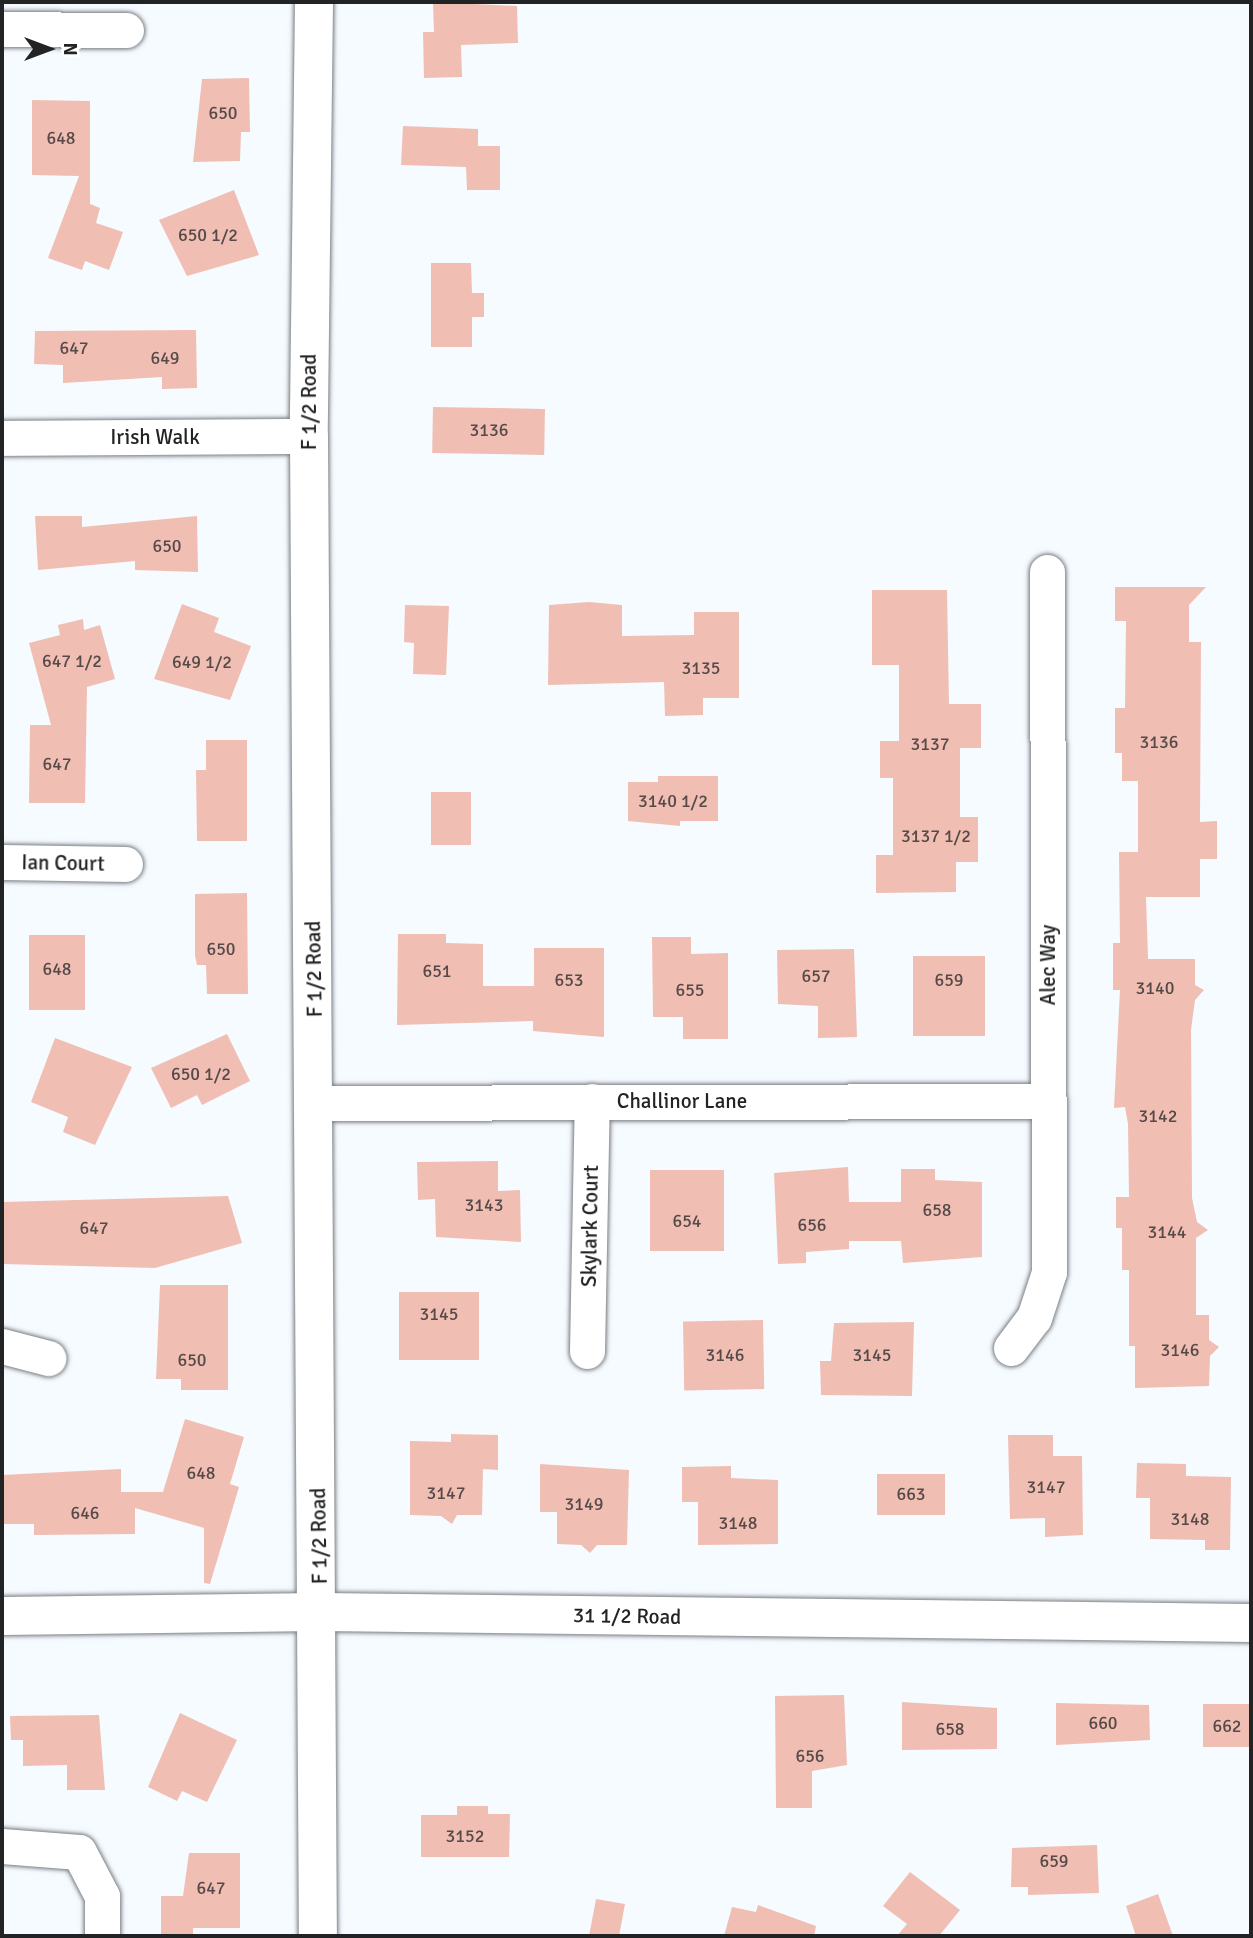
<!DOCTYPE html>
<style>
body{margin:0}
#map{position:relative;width:1253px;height:1938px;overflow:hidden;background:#f5fbff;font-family:Signika,sans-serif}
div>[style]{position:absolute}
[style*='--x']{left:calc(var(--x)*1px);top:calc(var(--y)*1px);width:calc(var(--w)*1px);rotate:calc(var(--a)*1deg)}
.building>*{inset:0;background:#f1beb4;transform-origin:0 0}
.roads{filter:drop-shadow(0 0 2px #7b7f83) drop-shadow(0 0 2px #7b7f83)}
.minor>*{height:35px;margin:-17.5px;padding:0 17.5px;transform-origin:17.5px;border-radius:17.5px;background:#fff}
.tertiary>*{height:38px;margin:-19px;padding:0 19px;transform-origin:19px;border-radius:19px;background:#fff}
span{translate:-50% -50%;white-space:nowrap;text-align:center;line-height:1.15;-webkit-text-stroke:5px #fff;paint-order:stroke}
.number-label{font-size:18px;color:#554a48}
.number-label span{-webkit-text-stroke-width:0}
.street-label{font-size:21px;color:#212324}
.frame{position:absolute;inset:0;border:4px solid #212324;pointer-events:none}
.north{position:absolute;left:14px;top:14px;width:70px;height:70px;-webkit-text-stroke:5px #fff;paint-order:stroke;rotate:90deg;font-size:19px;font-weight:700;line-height:28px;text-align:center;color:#212324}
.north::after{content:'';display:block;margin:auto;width:24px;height:32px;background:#212324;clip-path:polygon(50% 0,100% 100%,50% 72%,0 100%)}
</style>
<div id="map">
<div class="building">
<i style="clip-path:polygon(433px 2px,517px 6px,518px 43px,461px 45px,462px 77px,424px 78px,423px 32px,434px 32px)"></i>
<i style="clip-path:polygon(249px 78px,250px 132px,241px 132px,240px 161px,193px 162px,202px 79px)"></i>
<i style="clip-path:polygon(32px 100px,90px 101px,90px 204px,100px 208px,96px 223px,123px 232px,109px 270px,85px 261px,82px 270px,48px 258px,79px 176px,32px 175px)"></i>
<i style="clip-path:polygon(403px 126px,478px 129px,478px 146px,500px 146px,500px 190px,467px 190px,466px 167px,401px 165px)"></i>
<i style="clip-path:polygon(234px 190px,259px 255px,187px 276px,159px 220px)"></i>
<i style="clip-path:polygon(431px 263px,471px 263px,472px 293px,484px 293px,484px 317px,472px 317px,472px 347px,431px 347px)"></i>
<i style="clip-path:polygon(196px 330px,197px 388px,162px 389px,162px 377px,63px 383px,63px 365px,34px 364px,35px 331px)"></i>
<i style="left:433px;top:407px;width:112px;height:46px;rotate:1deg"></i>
<i style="clip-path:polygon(35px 516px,82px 516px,82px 527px,197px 516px,198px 572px,135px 570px,135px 561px,38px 570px)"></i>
<i style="clip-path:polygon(1115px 587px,1206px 587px,1189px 605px,1189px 642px,1201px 642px,1200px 822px,1217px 821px,1217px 859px,1200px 859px,1200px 897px,1146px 897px,1148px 959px,1195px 959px,1195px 985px,1204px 990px,1195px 1000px,1191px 1030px,1192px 1198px,1197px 1222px,1208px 1230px,1196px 1238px,1196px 1315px,1209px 1315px,1209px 1340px,1219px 1347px,1210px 1356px,1209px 1386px,1135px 1388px,1135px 1346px,1129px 1346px,1129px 1270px,1122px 1270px,1122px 1228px,1116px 1228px,1116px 1197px,1129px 1197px,1128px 1124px,1125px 1107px,1114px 1108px,1120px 990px,1113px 990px,1113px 943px,1120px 943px,1119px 852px,1138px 852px,1138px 781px,1122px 781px,1122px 753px,1115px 753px,1115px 708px,1125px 708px,1126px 621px,1115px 621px)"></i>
<i style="clip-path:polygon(872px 590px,947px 590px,949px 704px,981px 704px,981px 748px,960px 748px,960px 817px,978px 817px,978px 862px,956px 862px,956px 892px,876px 893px,876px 855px,893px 855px,893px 778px,880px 778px,880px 741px,899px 741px,899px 665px,872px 665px)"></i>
<i style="clip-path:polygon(589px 602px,622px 605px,622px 636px,694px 635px,694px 612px,739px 612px,739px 698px,703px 698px,703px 715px,665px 716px,664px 682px,548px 685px,549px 605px)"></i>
<i style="clip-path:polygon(182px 604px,219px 618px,214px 632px,251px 646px,230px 700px,154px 679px)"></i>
<i style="clip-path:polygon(405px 605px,449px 606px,446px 675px,413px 674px,414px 643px,404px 642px)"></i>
<i style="clip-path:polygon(83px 619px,84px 630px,100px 625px,115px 679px,87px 687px,85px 803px,29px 803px,30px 725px,51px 725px,29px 643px,60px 635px,58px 625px)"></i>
<i style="clip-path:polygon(206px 740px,247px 740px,247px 841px,197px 841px,196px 770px,206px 770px)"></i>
<i style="clip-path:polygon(658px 776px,718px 776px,718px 821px,680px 821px,680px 826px,628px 821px,628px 782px,658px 782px)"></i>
<i style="left:431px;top:792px;width:40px;height:53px"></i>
<i style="clip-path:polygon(247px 893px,248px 994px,207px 994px,206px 965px,197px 965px,195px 956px,195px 894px)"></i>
<i style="clip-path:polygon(398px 934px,446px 934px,446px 943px,483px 944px,483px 986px,534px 986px,534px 948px,604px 948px,604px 1037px,533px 1031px,533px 1021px,397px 1025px)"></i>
<i style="left:29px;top:935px;width:56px;height:75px"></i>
<i style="clip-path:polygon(652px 937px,691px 937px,691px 954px,728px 953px,728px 1039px,683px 1039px,683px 1017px,653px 1017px)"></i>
<i style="clip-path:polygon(854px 949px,857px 1037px,818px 1038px,818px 1006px,778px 1004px,777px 950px)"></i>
<i style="left:913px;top:956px;width:72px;height:80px"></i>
<i style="clip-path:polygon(227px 1034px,250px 1081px,202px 1105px,197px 1095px,171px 1108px,151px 1068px)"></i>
<i style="clip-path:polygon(55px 1038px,132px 1067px,95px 1145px,63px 1132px,68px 1117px,31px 1102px)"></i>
<i style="clip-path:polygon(498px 1161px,498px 1191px,520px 1190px,521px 1242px,436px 1237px,435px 1199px,418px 1200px,417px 1162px)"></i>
<i style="clip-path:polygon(848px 1167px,849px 1202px,901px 1202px,901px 1169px,935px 1169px,935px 1180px,982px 1182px,982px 1257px,903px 1263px,901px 1241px,849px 1241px,849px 1249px,806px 1252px,806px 1263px,778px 1264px,774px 1173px)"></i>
<i style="left:724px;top:1170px;width:81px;height:74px;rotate:90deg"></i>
<i style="clip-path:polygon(228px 1196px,242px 1243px,155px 1268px,2px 1264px,2px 1202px)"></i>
<i style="clip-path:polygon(160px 1285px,228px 1285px,228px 1390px,181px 1390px,181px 1379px,156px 1379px)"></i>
<i style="left:399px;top:1292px;width:80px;height:68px"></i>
<i style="left:763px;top:1320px;width:69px;height:80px;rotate:89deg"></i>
<i style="clip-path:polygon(914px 1322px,912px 1396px,821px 1395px,820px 1361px,831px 1361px,834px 1323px)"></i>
<i style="clip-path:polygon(185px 1419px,244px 1437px,230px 1484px,239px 1487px,210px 1584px,204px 1583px,204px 1528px,135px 1508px,135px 1534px,34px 1535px,34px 1524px,2px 1524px,2px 1475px,121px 1469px,121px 1492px,163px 1492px)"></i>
<i style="clip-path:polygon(451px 1434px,498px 1435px,498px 1470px,483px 1469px,482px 1515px,457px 1515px,452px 1524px,441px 1516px,410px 1515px,410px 1441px,451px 1442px)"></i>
<i style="clip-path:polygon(1008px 1435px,1053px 1435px,1053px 1456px,1082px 1456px,1083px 1535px,1045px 1537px,1045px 1518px,1010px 1519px)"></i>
<i style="clip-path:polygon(1137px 1463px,1186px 1464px,1186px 1476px,1231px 1477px,1230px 1550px,1205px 1550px,1205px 1540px,1150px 1539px,1150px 1498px,1136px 1498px)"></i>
<i style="clip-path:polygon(540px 1464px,629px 1470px,627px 1545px,597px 1545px,590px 1553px,581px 1545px,557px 1544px,557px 1512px,540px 1512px)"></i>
<i style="clip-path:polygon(731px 1466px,731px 1478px,778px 1480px,778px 1544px,698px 1545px,698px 1502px,682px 1502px,682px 1467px)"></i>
<i style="left:877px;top:1474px;width:68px;height:41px"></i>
<i style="clip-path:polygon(844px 1695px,847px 1765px,812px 1771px,812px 1808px,776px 1808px,775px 1696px)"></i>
<i style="clip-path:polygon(902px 1702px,997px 1708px,997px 1749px,902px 1750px)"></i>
<i style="clip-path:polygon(1056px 1703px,1149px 1705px,1150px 1740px,1056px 1745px)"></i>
<i style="left:1203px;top:1704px;width:48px;height:43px"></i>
<i style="clip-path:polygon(180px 1713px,237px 1740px,207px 1802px,182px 1791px,177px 1801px,148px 1787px)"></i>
<i style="clip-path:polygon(99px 1715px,105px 1790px,67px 1790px,67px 1765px,23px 1766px,23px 1740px,11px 1740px,10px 1716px)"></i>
<i style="clip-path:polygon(457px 1806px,488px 1806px,488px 1814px,510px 1814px,509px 1857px,421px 1857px,421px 1815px,457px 1815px)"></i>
<i style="clip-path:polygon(1097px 1845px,1099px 1893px,1028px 1895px,1028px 1887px,1011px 1887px,1012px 1848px)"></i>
<i style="clip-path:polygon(189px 1853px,240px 1853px,240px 1928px,193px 1928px,193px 1936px,161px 1936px,161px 1896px,183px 1896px)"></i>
<i style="clip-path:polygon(910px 1872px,960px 1910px,939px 1936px,897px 1936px,907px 1924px,883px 1906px)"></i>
<i style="clip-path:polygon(1158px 1894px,1173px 1936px,1136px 1936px,1126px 1906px)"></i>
<i style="clip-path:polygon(596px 1899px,625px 1904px,619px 1936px,589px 1936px)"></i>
<i style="clip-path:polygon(758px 1905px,816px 1926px,814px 1936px,724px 1936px,732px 1907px,756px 1912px)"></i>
</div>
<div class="roads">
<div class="minor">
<i style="--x:2;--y:29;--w:124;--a:0.5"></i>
<i style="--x:2;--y:438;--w:307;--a:-0.4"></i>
<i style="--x:2;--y:862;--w:123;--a:0.9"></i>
<i style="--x:315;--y:1103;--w:734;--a:-0.16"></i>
<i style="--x:2;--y:1346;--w:48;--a:14.6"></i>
<i style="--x:1011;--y:1348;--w:38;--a:-53"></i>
<i style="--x:1034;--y:1318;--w:48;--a:-71.9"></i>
<i style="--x:1049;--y:1272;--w:700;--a:-90.16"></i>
<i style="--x:587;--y:1351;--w:250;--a:-88.9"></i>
<i style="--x:2;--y:1846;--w:77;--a:4.5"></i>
<i style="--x:79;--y:1852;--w:50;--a:62.4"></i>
<i style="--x:102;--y:1896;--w:40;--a:90"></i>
</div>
<div class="tertiary">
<i style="--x:314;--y:2;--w:434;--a:90.7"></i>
<i style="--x:309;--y:436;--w:1500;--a:89.66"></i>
<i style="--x:2;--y:1616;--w:318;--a:-0.7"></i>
<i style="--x:320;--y:1612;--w:931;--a:0.68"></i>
</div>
</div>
<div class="number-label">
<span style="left:223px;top:113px">650</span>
<span style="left:61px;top:138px">648</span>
<span style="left:208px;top:235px">650 1/2</span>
<span style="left:74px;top:348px">647</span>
<span style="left:165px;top:358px">649</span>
<span style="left:489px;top:430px">3136</span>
<span style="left:167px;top:546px">650</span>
<span style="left:72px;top:661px">647 1/2</span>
<span style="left:202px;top:662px">649 1/2</span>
<span style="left:701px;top:668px">3135</span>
<span style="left:1159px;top:742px">3136</span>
<span style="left:930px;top:744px">3137</span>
<span style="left:57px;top:764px">647</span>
<span style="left:673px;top:801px">3140 1/2</span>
<span style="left:936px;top:836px">3137 1/2</span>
<span style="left:221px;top:949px">650</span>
<span style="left:57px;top:969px">648</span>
<span style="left:437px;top:971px">651</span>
<span style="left:816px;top:976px">657</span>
<span style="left:569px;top:980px">653</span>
<span style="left:949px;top:980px">659</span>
<span style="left:1155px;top:988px">3140</span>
<span style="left:690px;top:990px">655</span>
<span style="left:201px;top:1074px">650 1/2</span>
<span style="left:1158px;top:1116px">3142</span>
<span style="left:484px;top:1205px">3143</span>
<span style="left:937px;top:1210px">658</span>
<span style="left:687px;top:1221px">654</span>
<span style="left:812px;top:1225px">656</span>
<span style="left:94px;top:1228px">647</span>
<span style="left:1167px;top:1232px">3144</span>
<span style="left:439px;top:1314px">3145</span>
<span style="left:1180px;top:1350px">3146</span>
<span style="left:725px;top:1355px">3146</span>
<span style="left:872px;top:1355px">3145</span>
<span style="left:192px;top:1360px">650</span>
<span style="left:201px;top:1473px">648</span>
<span style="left:1046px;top:1487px">3147</span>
<span style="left:446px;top:1493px">3147</span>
<span style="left:911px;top:1494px">663</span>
<span style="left:584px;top:1504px">3149</span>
<span style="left:85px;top:1513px">646</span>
<span style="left:1190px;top:1519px">3148</span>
<span style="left:738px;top:1523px">3148</span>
<span style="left:1103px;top:1723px">660</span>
<span style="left:1227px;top:1726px">662</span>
<span style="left:950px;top:1729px">658</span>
<span style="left:810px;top:1756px">656</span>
<span style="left:465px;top:1836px">3152</span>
<span style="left:1054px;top:1861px">659</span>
<span style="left:211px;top:1888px">647</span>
</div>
<div class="street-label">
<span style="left:309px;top:402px;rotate:-90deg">F 1/2 Road</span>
<span style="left:155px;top:437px">Irish Walk</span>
<span style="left:63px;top:863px;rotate:1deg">Ian Court</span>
<span style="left:1048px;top:965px;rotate:-90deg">Alec Way</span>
<span style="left:314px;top:969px;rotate:-91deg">F 1/2 Road</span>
<span style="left:682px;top:1101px">Challinor Lane</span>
<span style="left:590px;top:1226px;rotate:-89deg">Skylark Court</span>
<span style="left:319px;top:1536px;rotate:-91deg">F 1/2 Road</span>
<span style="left:627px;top:1616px;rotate:1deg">31 1/2 Road</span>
</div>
<div class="frame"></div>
<div class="north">N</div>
</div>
